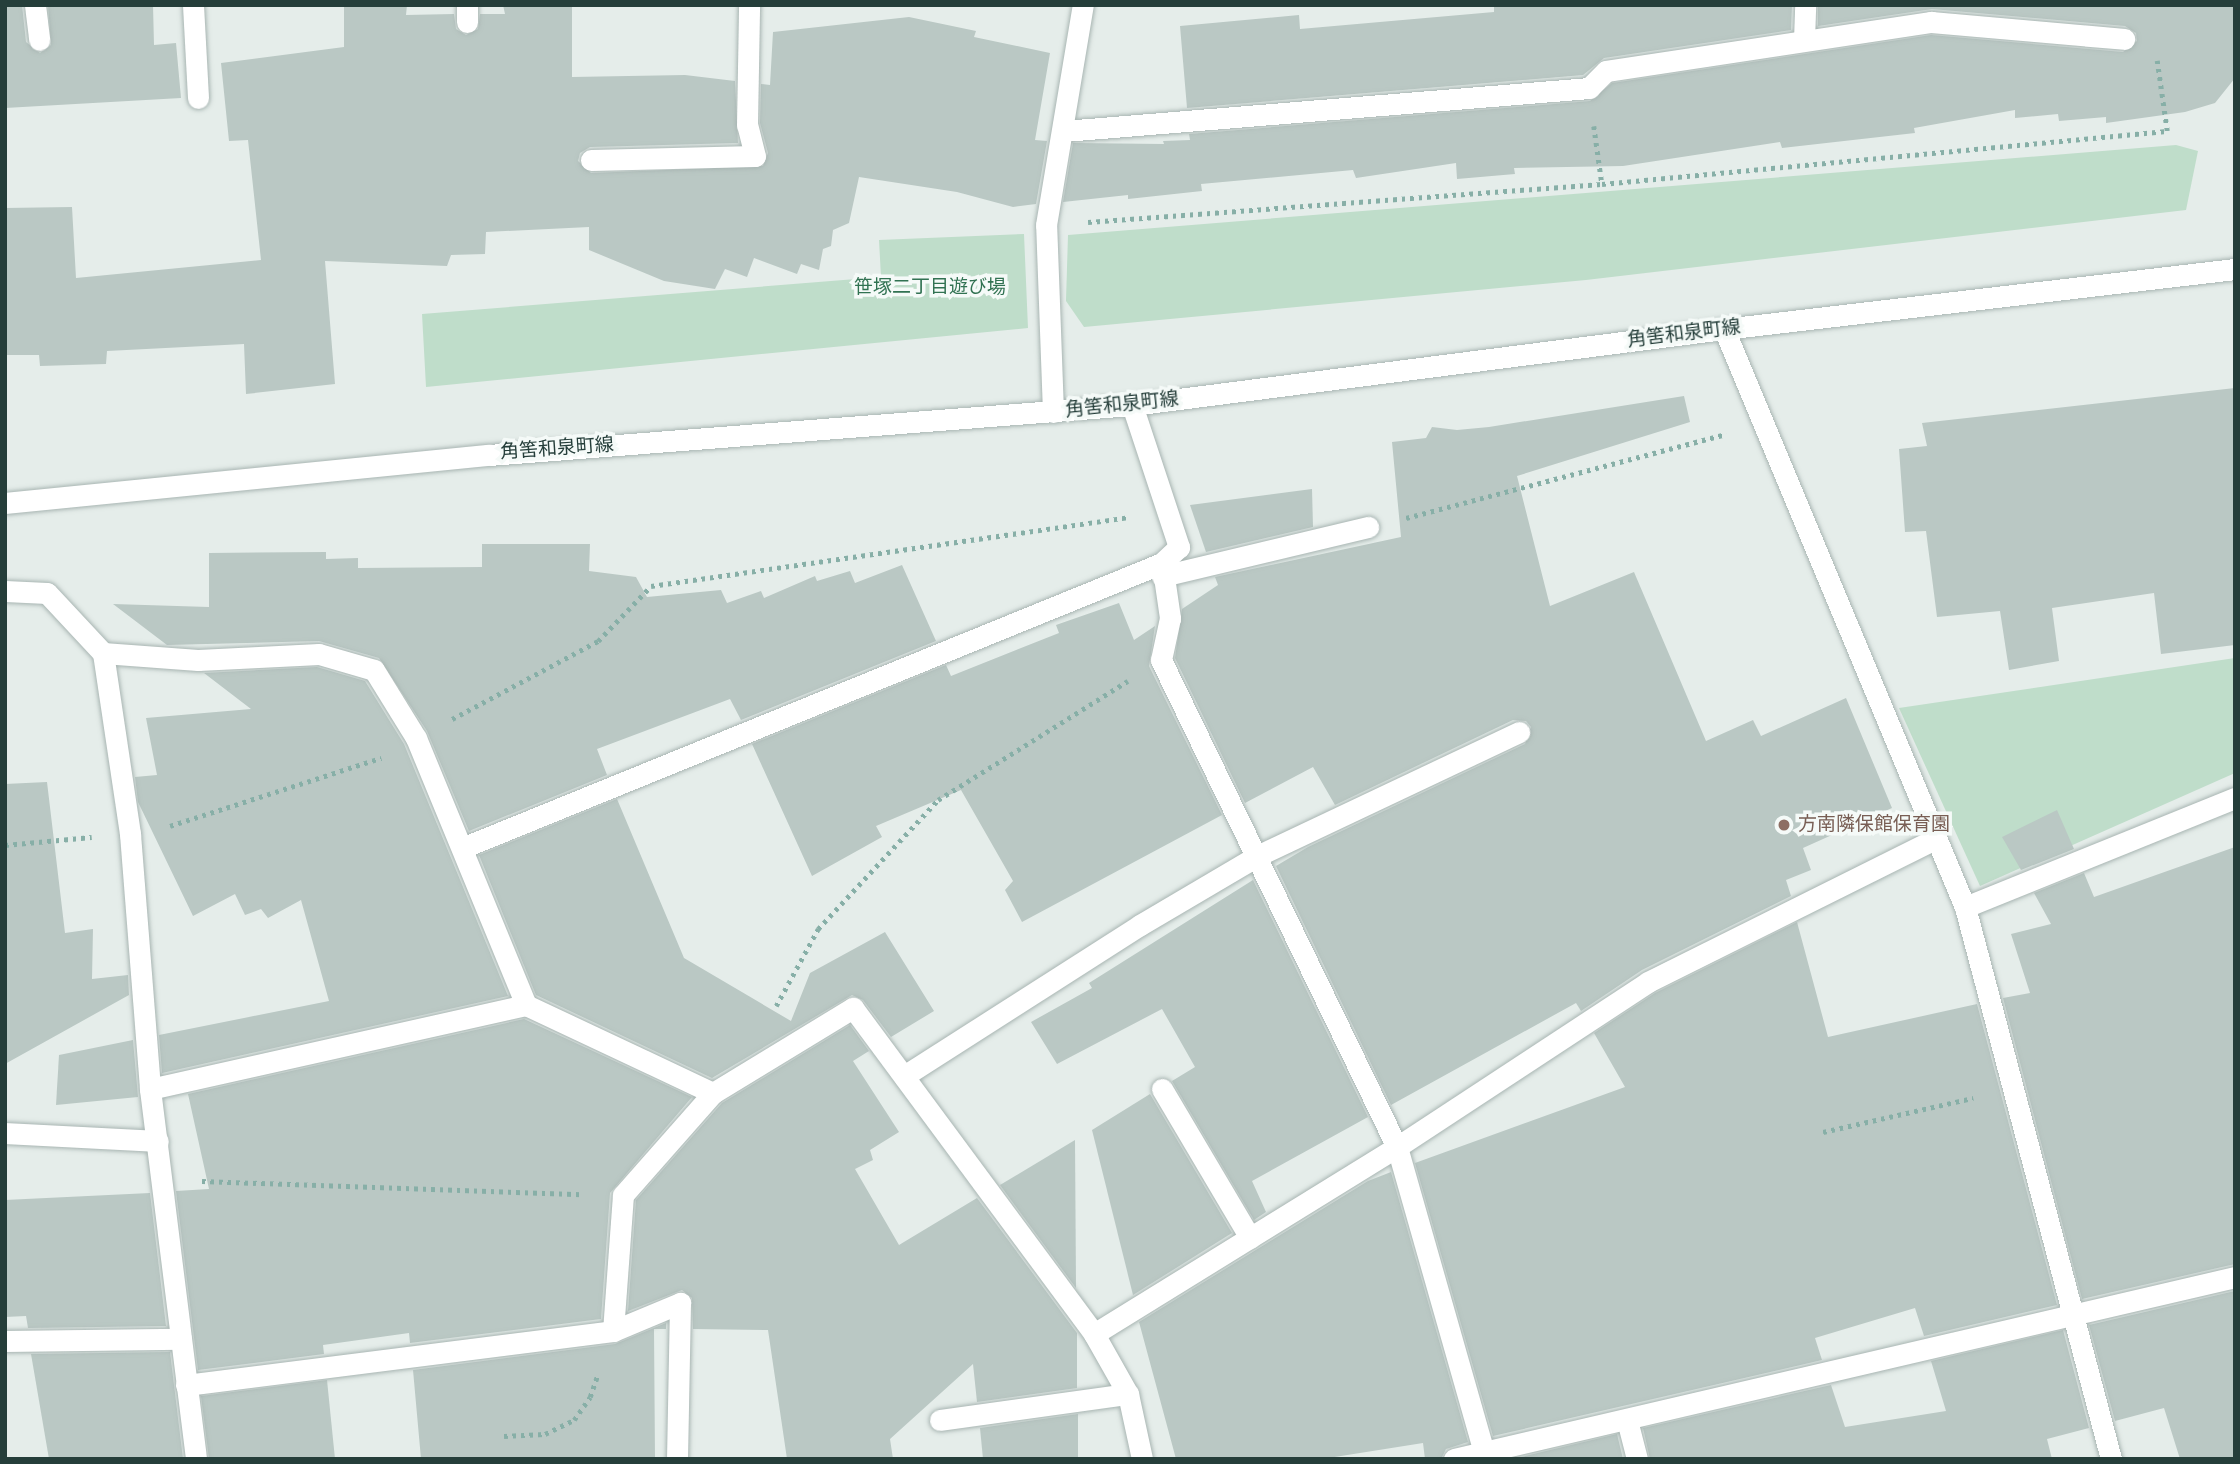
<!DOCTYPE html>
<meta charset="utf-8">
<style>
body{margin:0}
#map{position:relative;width:2240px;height:1464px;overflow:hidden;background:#e5edea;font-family:"Varela Round","Noto Sans JP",sans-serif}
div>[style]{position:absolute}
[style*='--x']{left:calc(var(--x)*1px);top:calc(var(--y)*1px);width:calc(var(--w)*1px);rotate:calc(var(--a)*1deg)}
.green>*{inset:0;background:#bfddca}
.building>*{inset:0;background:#bac8c4}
.path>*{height:4.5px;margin-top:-2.25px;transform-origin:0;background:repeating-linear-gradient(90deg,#87afa7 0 3.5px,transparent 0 8.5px)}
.roads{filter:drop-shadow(0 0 2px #a8b5b2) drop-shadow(0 0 2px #a8b5b2)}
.lane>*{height:21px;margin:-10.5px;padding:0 10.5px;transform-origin:10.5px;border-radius:10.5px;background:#fff}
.street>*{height:21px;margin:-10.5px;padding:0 10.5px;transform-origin:10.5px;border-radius:10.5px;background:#fff}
.secondary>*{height:21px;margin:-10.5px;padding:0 10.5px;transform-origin:10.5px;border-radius:10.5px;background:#fff}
.dots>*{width:19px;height:19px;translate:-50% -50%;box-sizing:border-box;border:4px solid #f5faf8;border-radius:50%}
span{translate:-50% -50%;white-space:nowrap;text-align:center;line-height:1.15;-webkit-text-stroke:7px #f5faf8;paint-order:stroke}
.park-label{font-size:19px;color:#317252}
.street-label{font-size:19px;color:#253e3a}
.education-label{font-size:19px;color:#785e54}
.left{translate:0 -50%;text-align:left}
.frame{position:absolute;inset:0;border:7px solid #253e3a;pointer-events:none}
</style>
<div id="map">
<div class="green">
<i style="clip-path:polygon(2176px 145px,2198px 151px,2186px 210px,1586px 280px,1084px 327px,1066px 301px,1068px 235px)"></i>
<i style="clip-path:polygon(1024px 234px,1028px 328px,426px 387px,422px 314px,881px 277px,879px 240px)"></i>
<i style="clip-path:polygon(2235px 658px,2235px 773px,1980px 886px,1899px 708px)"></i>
</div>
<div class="building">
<i style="clip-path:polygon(5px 5px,22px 5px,26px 42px,40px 53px,51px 45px,48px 5px,153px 5px,154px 45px,176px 43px,181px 98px,5px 108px)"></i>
<i style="clip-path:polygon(344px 5px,407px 5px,406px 15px,454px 14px,456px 29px,466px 35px,478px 29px,480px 14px,505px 14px,503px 5px,572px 5px,572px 77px,685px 75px,735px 81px,738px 143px,590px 147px,580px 153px,578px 161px,591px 173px,763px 166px,768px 153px,760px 123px,761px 84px,770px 85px,773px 32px,909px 17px,976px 31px,974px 37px,1050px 53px,1035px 140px,1047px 141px,1036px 204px,1013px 207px,957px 192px,859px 177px,849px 223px,833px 230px,831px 246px,823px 249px,819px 270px,801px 264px,797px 274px,754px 258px,747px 277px,725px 269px,715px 289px,664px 281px,589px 250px,589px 227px,486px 232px,485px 254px,451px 255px,447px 266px,325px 261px,335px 384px,246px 394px,244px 344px,107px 351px,106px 364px,40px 366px,39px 355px,6px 355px,5px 208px,72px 207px,76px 278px,261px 260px,248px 140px,229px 141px,221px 63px,344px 47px)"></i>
<i style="clip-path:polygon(1494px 5px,1792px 5px,1791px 30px,1604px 58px,1583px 75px,1187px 108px,1180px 26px,1299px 15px,1300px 29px,1494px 12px)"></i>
<i style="clip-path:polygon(1818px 5px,2235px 5px,2235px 78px,2215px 103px,2185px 112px,2106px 123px,2106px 117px,2059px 121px,2058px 114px,2015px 118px,2015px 110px,1914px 128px,1915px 133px,1782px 148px,1780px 142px,1623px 166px,1514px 168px,1515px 174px,1457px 179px,1456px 163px,1356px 178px,1353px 170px,1201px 184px,1202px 191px,1128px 199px,1128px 195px,1063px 202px,1073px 143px,1164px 144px,1163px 141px,1190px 140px,1189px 134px,1590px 101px,1612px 83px,1931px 35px,2123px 52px,2137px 41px,2136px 33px,2125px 26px,1932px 9px,1818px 26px)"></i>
<i style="clip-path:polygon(2235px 388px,2235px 645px,2161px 654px,2154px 593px,2052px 608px,2059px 661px,2009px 670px,2000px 611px,1937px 617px,1926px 531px,1905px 532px,1899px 449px,1927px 446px,1922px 423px)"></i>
<i style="clip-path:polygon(1684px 396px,1690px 422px,1517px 476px,1550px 606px,1634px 572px,1706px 741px,1753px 720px,1761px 736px,1846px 698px,1892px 808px,1803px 848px,1811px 870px,1786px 880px,1791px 896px,1642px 970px,1581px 1011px,1576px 1003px,1391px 1105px,1276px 866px,1308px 847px,1525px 744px,1531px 727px,1526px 721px,1513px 720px,1335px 805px,1313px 767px,1245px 803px,1175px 658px,1182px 609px,1218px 585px,1215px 577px,1401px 537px,1392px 442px,1426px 438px,1432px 427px,1457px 430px,1489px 427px)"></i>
<i style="clip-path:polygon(1312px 489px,1313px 527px,1206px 552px,1190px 505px)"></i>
<i style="clip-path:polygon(482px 544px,590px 544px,589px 571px,636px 577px,647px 597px,721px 590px,727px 603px,761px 591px,764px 598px,815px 576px,817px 581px,850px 571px,855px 583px,902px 565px,936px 641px,741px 720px,730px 699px,597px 749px,607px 775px,469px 831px,427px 731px,379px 658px,319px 641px,167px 645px,113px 604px,209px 607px,209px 553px,326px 552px,326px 559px,358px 558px,358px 568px,482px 567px)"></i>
<i style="clip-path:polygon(1119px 603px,1134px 640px,1155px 626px,1149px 666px,1222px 815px,1022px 922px,1005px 890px,1013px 881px,961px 790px,876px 826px,882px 837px,812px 876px,752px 744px,946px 665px,951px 676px,1059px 633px,1056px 625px)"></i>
<i style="clip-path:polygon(317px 667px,365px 681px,404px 744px,508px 996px,162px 1073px,159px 1035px,329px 1001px,301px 900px,268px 918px,261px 909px,245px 915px,235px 894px,193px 916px,138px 802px,135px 777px,157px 775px,146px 718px,251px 709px,204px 673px)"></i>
<i style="clip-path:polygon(47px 782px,65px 933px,93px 929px,92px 979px,128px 975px,129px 995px,5px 1064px,5px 784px)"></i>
<i style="clip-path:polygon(617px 799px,684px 958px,791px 1021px,810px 973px,885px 932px,934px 1011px,891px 1037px,863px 1000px,852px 995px,712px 1078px,536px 995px,479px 855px)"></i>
<i style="clip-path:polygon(2057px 810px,2074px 849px,2021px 870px,2002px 837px)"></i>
<i style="clip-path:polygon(2235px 847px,2235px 1264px,2082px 1299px,2003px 998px,2030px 993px,2011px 934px,2051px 924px,2034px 893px,2084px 873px,2094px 897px)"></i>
<i style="clip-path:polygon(1253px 880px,1368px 1117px,1252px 1181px,1266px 1212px,1254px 1220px,1172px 1081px,1195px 1067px,1162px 1009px,1057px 1064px,1031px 1022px,1092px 988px,1089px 983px)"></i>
<i style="clip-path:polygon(1797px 922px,1828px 1037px,1977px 1004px,2057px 1305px,1924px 1336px,1915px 1308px,1815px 1338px,1822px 1360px,1493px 1436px,1415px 1163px,1625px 1087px,1594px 1033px,1655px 993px)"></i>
<i style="clip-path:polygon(524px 1019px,692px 1097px,610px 1193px,601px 1319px,410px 1343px,409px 1333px,323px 1345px,324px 1354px,198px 1370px,176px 1191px,209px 1189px,188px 1094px)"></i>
<i style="clip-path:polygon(850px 1025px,869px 1051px,853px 1061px,899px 1132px,870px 1150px,873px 1160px,855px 1169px,899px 1245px,977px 1198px,1077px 1333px,1077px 1388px,977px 1402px,973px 1364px,890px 1439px,893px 1459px,787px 1459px,768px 1330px,693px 1329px,692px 1298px,682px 1290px,628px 1311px,636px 1200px,722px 1103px)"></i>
<i style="clip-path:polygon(133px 1040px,138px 1097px,56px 1105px,59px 1055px)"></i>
<i style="clip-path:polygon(1150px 1094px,1232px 1233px,1133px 1295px,1092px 1130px)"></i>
<i style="clip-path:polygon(1075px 1140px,1076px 1288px,1000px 1185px)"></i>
<i style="clip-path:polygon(1391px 1172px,1468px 1442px,1446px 1449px,1441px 1459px,1425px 1459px,1423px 1443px,1322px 1459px,1176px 1459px,1139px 1322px,1368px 1181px)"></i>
<i style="clip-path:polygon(150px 1193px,166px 1326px,28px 1328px,26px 1316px,5px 1317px,5px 1200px)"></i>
<i style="clip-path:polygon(2235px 1291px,2235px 1459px,2180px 1459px,2164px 1408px,2115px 1421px,2089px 1325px)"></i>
<i style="clip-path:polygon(666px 1323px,666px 1329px,654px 1329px,655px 1459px,421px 1459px,413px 1370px,615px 1344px)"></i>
<i style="clip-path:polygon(2063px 1330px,2089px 1428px,2047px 1439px,2052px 1459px,1650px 1459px,1643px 1428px,1831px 1385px,1845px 1427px,1946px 1411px,1931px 1361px)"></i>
<i style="clip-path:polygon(170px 1352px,183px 1459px,49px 1459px,31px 1354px)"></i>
<i style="clip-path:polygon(327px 1380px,335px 1459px,209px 1459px,201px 1396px)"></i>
<i style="clip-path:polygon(1078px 1414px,1078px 1459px,983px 1459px,980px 1428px)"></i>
<i style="clip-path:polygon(1617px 1434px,1623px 1459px,1513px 1459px)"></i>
</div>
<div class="path">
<i style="--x:1594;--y:126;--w:59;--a:82.1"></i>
<i style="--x:1088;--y:222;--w:515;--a:-4.23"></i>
<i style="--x:1602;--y:184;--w:567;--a:-5.36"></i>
<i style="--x:2167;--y:131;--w:71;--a:-98.1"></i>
<i style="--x:1406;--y:518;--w:331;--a:-14.7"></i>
<i style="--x:452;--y:719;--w:166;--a:-28.1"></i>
<i style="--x:598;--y:641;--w:76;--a:-46.1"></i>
<i style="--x:651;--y:586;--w:481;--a:-8.2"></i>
<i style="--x:170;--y:826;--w:222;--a:-17.9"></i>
<i style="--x:5;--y:845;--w:87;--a:-5.3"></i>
<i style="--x:776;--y:1006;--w:88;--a:-61.4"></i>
<i style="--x:818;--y:929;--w:176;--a:-47.1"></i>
<i style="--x:938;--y:800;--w:224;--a:-32.1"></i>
<i style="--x:1823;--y:1132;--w:154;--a:-12.8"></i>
<i style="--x:202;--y:1181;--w:380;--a:2"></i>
<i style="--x:504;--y:1436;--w:41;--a:-2.8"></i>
<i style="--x:545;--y:1434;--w:32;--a:-26"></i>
<i style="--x:574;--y:1420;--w:28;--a:-55"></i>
<i style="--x:590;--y:1397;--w:24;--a:-71"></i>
</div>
<div class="roads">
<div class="lane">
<i style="--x:35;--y:5;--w:35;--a:83"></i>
<i style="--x:193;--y:5;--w:93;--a:86.9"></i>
<i style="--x:467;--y:5;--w:17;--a:90"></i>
<i style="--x:1804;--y:40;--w:35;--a:-88"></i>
<i style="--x:1064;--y:131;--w:527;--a:-4.68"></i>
<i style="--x:1589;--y:88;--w:24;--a:-45"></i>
<i style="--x:1606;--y:71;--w:329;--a:-8.6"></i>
<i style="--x:1931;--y:22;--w:194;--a:5"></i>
<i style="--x:591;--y:160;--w:164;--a:-1.4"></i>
<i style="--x:755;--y:156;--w:32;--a:-104"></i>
<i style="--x:747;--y:125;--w:120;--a:-89"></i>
<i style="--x:1724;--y:329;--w:626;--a:67.37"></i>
<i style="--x:1965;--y:907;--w:571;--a:75.18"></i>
<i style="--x:1132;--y:405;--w:150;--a:71.7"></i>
<i style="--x:1179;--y:547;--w:23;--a:137"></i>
<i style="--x:1162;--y:563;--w:56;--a:81.7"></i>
<i style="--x:1170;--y:618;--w:43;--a:102.1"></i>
<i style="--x:1161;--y:660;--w:541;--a:64.15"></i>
<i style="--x:1397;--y:1147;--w:317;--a:74.1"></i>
<i style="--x:1162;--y:576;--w:212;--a:-13.4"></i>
<i style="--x:103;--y:653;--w:95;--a:4.2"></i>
<i style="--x:198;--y:660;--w:121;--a:-2.8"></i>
<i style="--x:319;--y:654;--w:57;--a:16.2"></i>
<i style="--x:374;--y:670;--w:80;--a:58.3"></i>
<i style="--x:416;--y:738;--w:289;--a:67.6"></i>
<i style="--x:526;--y:1005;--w:207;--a:25.2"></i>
<i style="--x:462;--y:848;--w:756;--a:-22.15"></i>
<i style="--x:1965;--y:907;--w:291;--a:-22"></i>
<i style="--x:904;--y:1076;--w:280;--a:-32.6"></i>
<i style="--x:1140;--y:925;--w:136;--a:-30.5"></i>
<i style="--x:1257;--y:856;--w:290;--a:-25.3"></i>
<i style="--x:150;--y:1089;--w:385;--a:-12.6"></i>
<i style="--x:1162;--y:1089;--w:173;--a:59.4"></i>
<i style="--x:613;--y:1331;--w:136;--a:-85.8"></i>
<i style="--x:623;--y:1195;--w:136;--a:-48.6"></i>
<i style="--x:713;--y:1093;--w:164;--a:-31.3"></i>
<i style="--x:853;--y:1008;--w:405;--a:53.5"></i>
<i style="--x:1094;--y:1334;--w:69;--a:60.5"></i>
<i style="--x:1128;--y:1394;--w:66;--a:77.8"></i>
<i style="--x:1094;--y:1334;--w:356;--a:-31.7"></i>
<i style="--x:1397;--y:1147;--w:300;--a:-33.3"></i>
<i style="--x:1648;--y:982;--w:321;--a:-26.5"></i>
<i style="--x:5;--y:1341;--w:176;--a:-0.7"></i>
<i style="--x:186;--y:1385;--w:430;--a:-7.2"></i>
<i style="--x:613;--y:1331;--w:73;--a:-22.7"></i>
<i style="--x:680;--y:1303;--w:156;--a:91.1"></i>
<i style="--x:940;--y:1420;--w:190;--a:-7.9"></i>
<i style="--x:1627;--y:1420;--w:40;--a:75.6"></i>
<i style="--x:1454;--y:1459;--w:802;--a:-13.12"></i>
</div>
<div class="street">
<i style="--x:1053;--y:412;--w:187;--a:-92.1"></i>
<i style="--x:1046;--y:225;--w:223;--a:-80.5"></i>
<i style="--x:5;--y:591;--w:42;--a:2.7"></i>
<i style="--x:47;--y:593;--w:82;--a:47"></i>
<i style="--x:103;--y:653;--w:183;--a:81.5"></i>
<i style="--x:130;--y:834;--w:256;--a:85.5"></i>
<i style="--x:150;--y:1089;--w:373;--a:82.9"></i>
</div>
<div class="secondary">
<i style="--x:5;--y:503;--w:486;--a:-5.7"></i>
<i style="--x:489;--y:455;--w:645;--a:-4.45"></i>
<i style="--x:1132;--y:405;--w:597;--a:-7.32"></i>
<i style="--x:1724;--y:329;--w:515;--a:-6.7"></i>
<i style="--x:5;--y:1133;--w:153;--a:3"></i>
</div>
</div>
<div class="dots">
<i style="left:1784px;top:825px;background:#8d6e63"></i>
</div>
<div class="park-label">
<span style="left:930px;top:288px">笹塚二丁目遊び場</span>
</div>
<div class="street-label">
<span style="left:1684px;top:334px;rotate:-7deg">角筈和泉町線</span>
<span style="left:1122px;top:405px;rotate:-6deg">角筈和泉町線</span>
<span style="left:557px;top:449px;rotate:-4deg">角筈和泉町線</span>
</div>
<div class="education-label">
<span class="left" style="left:1798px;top:825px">方南隣保館保育園</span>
</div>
<div class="frame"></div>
</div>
